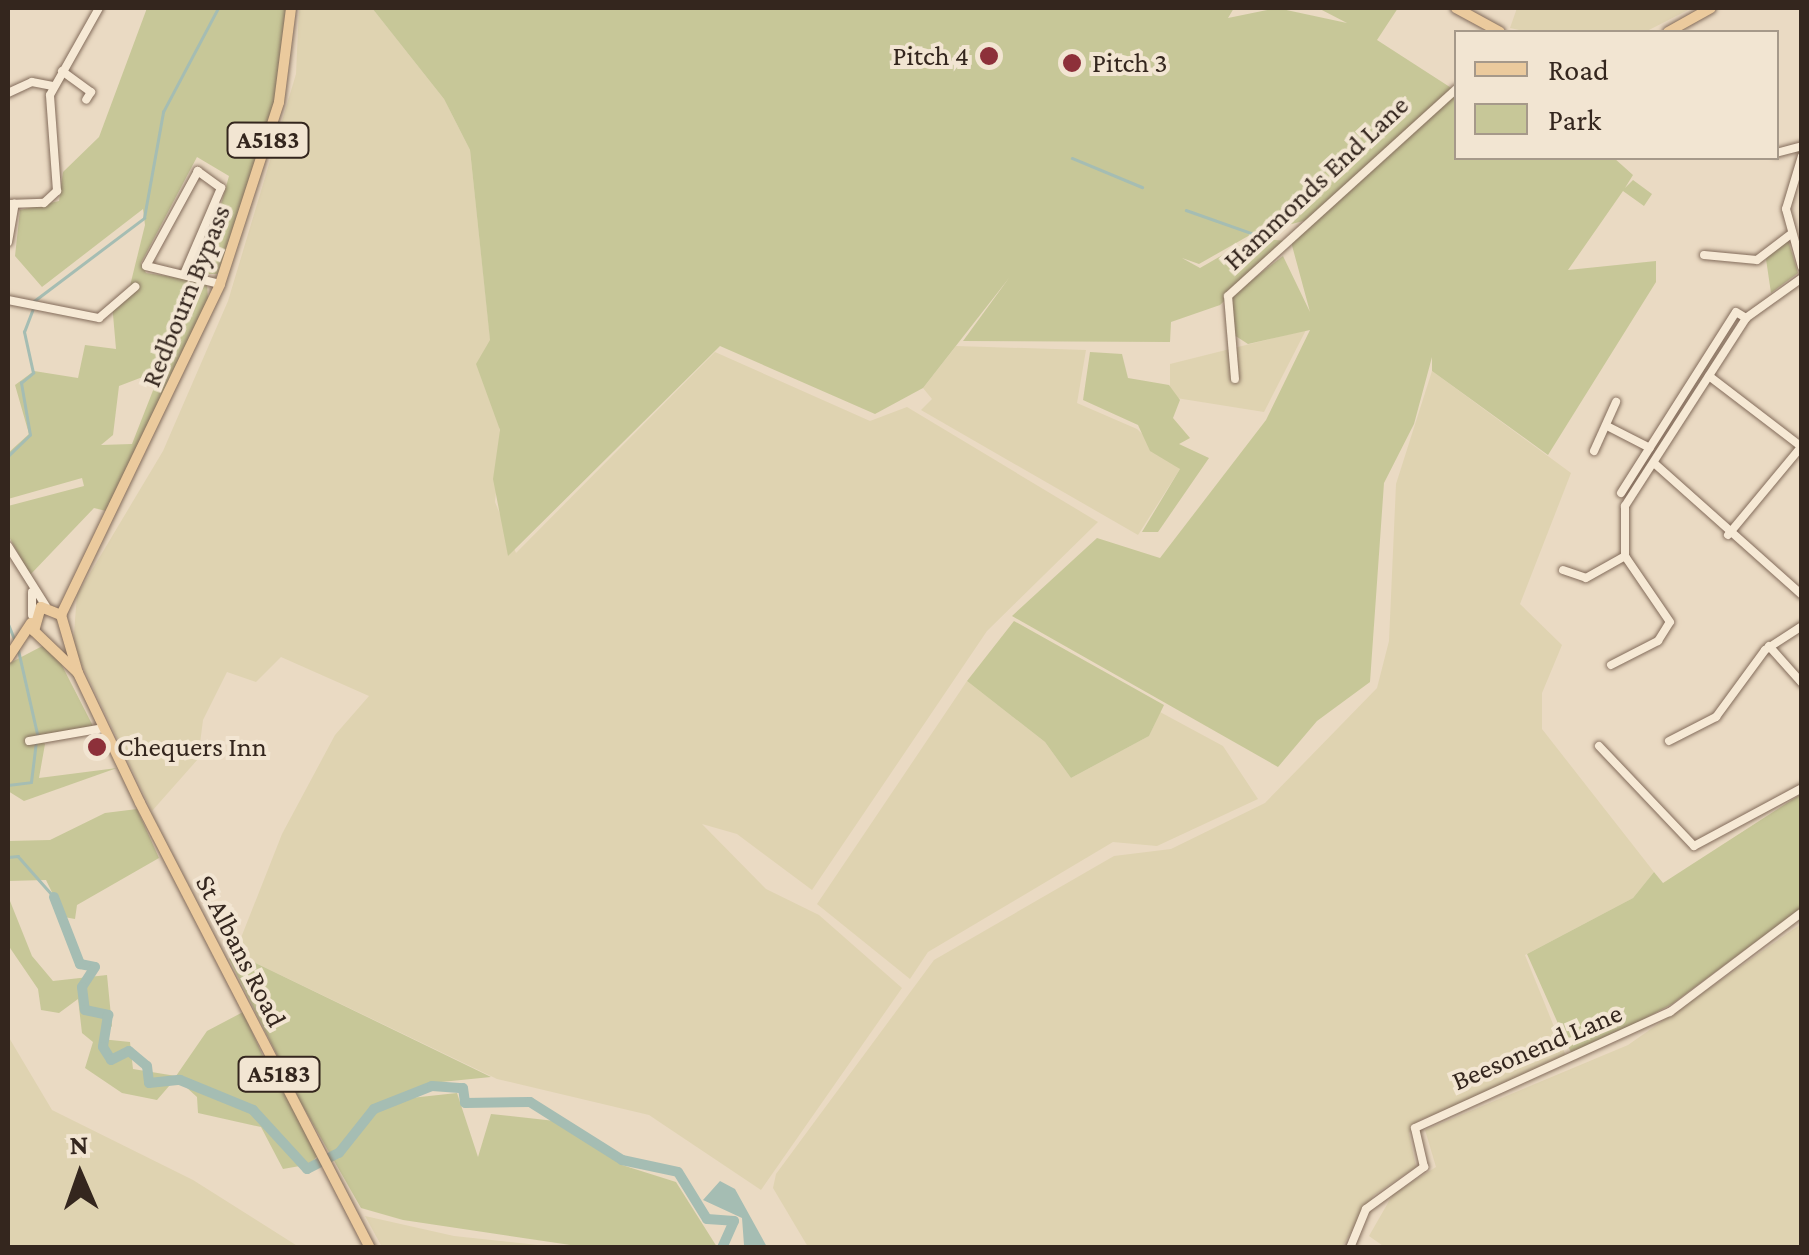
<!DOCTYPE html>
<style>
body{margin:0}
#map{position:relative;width:1809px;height:1255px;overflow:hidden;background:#eadac3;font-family:"Crimson Pro",serif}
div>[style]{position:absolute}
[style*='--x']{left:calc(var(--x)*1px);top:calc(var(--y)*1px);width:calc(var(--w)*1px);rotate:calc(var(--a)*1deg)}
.farmland>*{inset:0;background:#dfd3b1}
.green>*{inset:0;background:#c7c798}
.water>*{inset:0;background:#a5bdb3}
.stream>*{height:2.5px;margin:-1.25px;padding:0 1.25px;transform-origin:1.25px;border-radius:1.25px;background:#a5bdb3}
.river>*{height:10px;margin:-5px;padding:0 5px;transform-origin:5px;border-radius:5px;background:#a5bdb3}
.roads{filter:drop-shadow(0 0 2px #836c5b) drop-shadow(0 0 2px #836c5b)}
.minor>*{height:8px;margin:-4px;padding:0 4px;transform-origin:4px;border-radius:4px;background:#f6e9d5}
.major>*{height:10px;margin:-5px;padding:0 5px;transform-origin:5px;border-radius:5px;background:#ebca9d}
.dots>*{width:28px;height:28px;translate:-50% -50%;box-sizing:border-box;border:5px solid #f2e5d2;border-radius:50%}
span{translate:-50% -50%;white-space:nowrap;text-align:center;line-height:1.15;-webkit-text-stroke:8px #f2e5d2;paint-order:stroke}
.shield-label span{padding:2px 8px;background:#f2e5d2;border:2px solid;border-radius:8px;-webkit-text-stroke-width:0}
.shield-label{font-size:25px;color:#34261e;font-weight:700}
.poi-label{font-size:28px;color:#34261e}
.right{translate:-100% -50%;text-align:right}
.left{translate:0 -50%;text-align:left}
.street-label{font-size:28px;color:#34261e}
.frame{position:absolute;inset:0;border:10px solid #34261e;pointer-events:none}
.legend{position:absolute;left:1454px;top:30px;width:325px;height:130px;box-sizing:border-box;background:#f2e5d2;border:2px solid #a6998a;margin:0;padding:12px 18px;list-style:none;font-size:30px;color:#34261e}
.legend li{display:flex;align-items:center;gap:20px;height:50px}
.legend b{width:50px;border:2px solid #a6998a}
.north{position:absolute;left:30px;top:1125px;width:100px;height:100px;-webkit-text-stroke:8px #f2e5d2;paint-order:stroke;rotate:358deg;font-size:28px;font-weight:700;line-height:40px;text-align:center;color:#34261e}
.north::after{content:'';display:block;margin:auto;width:35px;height:45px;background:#34261e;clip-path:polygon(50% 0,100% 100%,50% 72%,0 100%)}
</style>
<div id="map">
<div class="farmland">
<i style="clip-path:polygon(299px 8px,372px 8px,444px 99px,470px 150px,501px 442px,495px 502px,516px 553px,715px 352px,870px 421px,907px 407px,1098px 522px,987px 631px,812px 890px,737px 834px,702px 824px,766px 889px,819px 915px,902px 988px,761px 1190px,649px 1115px,497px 1079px,235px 953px,282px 834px,335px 735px,369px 696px,281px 657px,256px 682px,227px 672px,203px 720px,198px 759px,152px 811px,73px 646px,77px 595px,163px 451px,228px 301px,296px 74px)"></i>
<i style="clip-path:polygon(1517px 8px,1692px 8px,1645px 32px,1528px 32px,1510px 28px)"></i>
<i style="clip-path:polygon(1306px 330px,1264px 412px,1170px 397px,1170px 364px)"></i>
<i style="clip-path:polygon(956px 346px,1086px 350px,1077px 403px,1137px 429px,1180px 469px,1138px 535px,921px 410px,932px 399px,923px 388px)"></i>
<i style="clip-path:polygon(1432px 371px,1571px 473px,1520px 604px,1562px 645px,1542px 693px,1542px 729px,1654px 872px,1633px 898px,1525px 955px,1568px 1061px,1420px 1120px,1409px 1133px,1416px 1167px,1374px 1195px,1342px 1247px,808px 1247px,773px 1188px,776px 1174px,934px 960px,1114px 856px,1171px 849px,1265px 803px,1377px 688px,1389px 641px,1396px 484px)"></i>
<i style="clip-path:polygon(967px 681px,1045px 742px,1071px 778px,1149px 736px,1160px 712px,1223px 746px,1258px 799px,1157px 846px,1113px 842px,928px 952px,910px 979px,817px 904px)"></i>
<i style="clip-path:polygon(1801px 924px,1801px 1247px,1386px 1248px,1369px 1236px,1393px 1194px,1436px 1167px,1425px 1130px,1628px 1045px)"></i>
<i style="clip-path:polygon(8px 1036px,52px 1110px,193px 1180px,299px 1247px,8px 1247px)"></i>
<i style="clip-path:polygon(365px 1216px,454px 1236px,556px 1247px,382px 1247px)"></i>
</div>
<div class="green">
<i style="clip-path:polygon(evenodd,147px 8px,286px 8px,273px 111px,218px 274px,201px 274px,229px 176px,197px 157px,141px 263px,146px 273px,207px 282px,208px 300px,110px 512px,94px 508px,30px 575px,8px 535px,8px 506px,84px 486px,82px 478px,8px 499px,8px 453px,29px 434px,15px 385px,34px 371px,78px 378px,85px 345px,116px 349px,112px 303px,129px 290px,145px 225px,143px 209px,42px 287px,15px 256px,20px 210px,59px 201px,63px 172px,99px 137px,147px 8px,161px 370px,132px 444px,101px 445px,113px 435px,119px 386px,161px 370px)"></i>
<i style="clip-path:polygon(372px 8px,1234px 8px,1228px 18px,1277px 8px,1347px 23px,1318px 8px,1398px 8px,1377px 40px,1456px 91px,1456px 158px,1614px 158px,1633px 175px,1625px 188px,1633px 180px,1652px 194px,1644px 206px,1623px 191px,1568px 270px,1656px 261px,1656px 282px,1548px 455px,1432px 371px,1432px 357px,1414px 424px,1384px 483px,1370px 682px,1317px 721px,1278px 767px,1012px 616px,1097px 538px,1160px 558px,1266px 420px,1310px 330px,1248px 344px,1231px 333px,1231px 296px,1283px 256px,1310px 312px,1290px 238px,1307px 220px,1250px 235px,1199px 264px,1182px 258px,1200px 268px,1252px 238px,1287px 241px,1220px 305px,1171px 322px,1170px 342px,963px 341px,1009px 278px,923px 388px,875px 414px,720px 346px,508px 556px,493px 479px,500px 430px,476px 364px,490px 340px,470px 150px,444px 99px)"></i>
<i style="clip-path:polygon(1780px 240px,1788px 240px,1798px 273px,1771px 293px,1766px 259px)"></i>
<i style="clip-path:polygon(1090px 352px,1122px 354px,1128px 378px,1169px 385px,1180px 400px,1173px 418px,1190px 438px,1179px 444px,1209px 458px,1158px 532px,1142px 532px,1180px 469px,1150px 451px,1138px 425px,1083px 400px)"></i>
<i style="clip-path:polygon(1014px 621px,1164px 705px,1149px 736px,1071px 778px,1045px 742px,967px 681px)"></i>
<i style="clip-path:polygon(50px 642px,94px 728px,37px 736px,45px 744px,39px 778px,117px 768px,24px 801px,8px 791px,8px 664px)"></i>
<i style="clip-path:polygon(1801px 794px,1801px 908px,1672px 1004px,1573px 1057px,1527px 954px,1633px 898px,1654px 872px,1663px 883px)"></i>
<i style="clip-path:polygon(137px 809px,159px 858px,77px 905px,75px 919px,64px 917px,46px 880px,8px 881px,8px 841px,50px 840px,105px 813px)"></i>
<i style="clip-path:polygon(8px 896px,32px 956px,53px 981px,107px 975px,112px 1026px,101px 1039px,130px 1042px,133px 1069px,176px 1076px,207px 1031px,243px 1012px,263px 1056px,298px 1097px,229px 959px,235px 953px,491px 1077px,431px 1083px,392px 1100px,457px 1093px,478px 1157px,491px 1114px,555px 1121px,622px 1165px,676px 1182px,717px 1247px,584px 1247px,403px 1220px,361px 1208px,301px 1103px,321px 1151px,311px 1164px,283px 1169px,261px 1127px,198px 1113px,197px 1097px,176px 1078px,157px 1100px,122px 1093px,85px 1068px,93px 1042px,82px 1033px,78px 999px,59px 1013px,41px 1010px,38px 989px,8px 945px)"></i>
</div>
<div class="water">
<i style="clip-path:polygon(720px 1181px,735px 1189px,767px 1247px,744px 1245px,742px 1218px,703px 1200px)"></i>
</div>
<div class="stream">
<i style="--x:1072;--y:158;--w:76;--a:22.5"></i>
<i style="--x:1186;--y:210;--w:72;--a:19.4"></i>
<i style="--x:34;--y:301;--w:138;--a:-37"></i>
<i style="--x:144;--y:218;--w:108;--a:-79.8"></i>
<i style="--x:163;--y:112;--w:118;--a:-62.1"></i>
<i style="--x:8;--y:456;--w:30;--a:-44"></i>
<i style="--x:30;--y:435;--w:53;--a:-99.8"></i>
<i style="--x:21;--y:383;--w:16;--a:-40"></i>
<i style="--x:33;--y:373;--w:42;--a:-102.4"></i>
<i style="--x:24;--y:332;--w:25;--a:-69"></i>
<i style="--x:8;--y:623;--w:18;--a:68"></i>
<i style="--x:18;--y:648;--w:90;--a:77.2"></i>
<i style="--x:8;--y:785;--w:23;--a:-7"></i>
<i style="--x:31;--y:782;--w:38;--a:-83"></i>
<i style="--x:8;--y:857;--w:10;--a:-6"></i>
<i style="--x:18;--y:856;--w:55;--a:48.7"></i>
</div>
<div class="river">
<i style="--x:54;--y:897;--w:72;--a:68.8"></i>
<i style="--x:80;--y:964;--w:15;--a:11"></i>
<i style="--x:95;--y:967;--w:24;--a:123"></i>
<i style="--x:82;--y:987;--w:23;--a:83"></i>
<i style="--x:85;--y:1010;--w:24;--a:12"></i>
<i style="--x:108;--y:1015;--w:32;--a:99"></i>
<i style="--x:103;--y:1047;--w:15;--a:58"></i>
<i style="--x:111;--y:1060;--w:20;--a:-27"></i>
<i style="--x:129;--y:1051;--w:23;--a:40"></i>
<i style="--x:147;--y:1066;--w:17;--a:83"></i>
<i style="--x:149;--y:1083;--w:31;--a:-6"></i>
<i style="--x:180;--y:1080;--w:79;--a:22.3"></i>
<i style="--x:253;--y:1110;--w:80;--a:47.5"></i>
<i style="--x:307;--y:1169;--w:36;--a:-27"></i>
<i style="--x:339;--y:1153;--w:56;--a:-51.5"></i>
<i style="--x:374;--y:1109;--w:62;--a:-21.6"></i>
<i style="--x:432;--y:1086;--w:31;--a:4"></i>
<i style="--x:463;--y:1088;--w:15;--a:82"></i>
<i style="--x:465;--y:1103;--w:65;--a:-0.9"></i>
<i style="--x:530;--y:1102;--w:109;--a:32.2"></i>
<i style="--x:622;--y:1160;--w:57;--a:12.1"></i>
<i style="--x:678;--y:1172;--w:55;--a:58.3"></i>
<i style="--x:707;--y:1219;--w:27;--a:4"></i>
<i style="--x:734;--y:1221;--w:30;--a:114"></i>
</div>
<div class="roads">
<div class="minor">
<i style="--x:62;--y:71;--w:36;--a:36"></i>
<i style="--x:91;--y:92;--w:9;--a:122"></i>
<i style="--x:8;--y:93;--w:26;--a:-25"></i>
<i style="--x:32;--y:82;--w:21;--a:11"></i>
<i style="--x:1776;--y:153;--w:27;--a:-15"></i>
<i style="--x:1802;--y:156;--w:55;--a:106.8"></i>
<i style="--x:1786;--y:209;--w:60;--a:74.6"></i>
<i style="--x:8;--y:204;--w:36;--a:-2"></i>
<i style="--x:44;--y:203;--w:18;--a:-43"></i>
<i style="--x:57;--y:191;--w:96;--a:-94.2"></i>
<i style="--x:50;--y:95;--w:100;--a:-60.6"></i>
<i style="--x:8;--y:242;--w:39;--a:-80"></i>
<i style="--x:1704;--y:255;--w:53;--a:5.4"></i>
<i style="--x:1757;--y:260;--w:43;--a:-37.4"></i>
<i style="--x:184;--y:274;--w:94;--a:-66.7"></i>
<i style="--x:221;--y:188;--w:29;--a:-144"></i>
<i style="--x:198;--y:171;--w:108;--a:118.7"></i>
<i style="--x:146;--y:266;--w:76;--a:13.7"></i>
<i style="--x:8;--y:300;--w:93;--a:11.2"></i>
<i style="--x:99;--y:318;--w:48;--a:-40.7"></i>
<i style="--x:1709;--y:376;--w:117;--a:37.4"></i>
<i style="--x:1235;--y:379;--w:83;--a:-94.8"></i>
<i style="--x:1228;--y:296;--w:308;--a:-42.2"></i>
<i style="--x:1607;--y:426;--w:48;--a:27.1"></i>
<i style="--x:1594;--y:451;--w:54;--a:-65.8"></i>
<i style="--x:1654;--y:463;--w:198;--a:41.7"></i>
<i style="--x:1621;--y:493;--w:214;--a:-57.6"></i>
<i style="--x:1736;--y:312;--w:12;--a:31"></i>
<i style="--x:1728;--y:535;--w:114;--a:-50.3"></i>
<i style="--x:8;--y:546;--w:71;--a:57.7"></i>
<i style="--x:1563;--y:570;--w:24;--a:19"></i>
<i style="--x:1586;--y:578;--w:45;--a:-29.4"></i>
<i style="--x:32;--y:592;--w:23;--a:90"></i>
<i style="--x:1769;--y:646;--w:50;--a:48.3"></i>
<i style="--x:1611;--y:665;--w:53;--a:-27.1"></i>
<i style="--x:1658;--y:641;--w:22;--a:-58"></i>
<i style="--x:1670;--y:622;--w:80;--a:-124.3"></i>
<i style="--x:1625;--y:556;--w:50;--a:-90"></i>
<i style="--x:1625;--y:506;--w:224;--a:-57.2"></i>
<i style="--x:1746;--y:318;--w:69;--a:-35.5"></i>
<i style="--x:29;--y:741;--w:76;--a:-9.8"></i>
<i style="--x:1669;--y:741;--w:53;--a:-27.1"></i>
<i style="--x:1716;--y:717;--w:83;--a:-53.8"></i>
<i style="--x:1765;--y:650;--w:44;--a:-33"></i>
<i style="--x:1599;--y:746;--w:138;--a:46.5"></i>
<i style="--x:1694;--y:846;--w:123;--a:-28.2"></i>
<i style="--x:1350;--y:1248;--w:42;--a:-67.7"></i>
<i style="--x:1366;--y:1209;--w:72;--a:-35.9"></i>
<i style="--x:1424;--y:1167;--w:40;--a:-103"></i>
<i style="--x:1415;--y:1128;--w:280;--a:-24.5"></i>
<i style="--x:1670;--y:1012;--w:166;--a:-37.1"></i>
</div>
<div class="major">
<i style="--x:1456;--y:8;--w:50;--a:28.6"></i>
<i style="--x:1668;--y:32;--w:49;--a:-29.2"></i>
<i style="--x:61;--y:615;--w:367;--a:-64.3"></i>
<i style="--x:220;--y:284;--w:191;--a:-72"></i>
<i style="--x:279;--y:102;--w:95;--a:-82.7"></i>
<i style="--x:8;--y:658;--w:42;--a:-56.7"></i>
<i style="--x:78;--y:673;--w:61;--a:-136.3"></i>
<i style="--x:34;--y:631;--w:25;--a:-74"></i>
<i style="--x:41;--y:607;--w:22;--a:22"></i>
<i style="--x:61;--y:615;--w:60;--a:73.7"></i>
<i style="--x:78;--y:673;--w:144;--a:64.5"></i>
<i style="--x:140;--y:803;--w:501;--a:62.67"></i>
</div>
</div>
<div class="dots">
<i style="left:989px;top:56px;background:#8d303a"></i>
<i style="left:1072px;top:63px;background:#8d303a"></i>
<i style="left:97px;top:747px;background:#8d303a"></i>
</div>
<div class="shield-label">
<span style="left:268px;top:140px">A5183</span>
<span style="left:279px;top:1074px">A5183</span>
</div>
<div class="poi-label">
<span class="right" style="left:969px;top:56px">Pitch 4</span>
<span class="left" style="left:1092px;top:63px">Pitch 3</span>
<span class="left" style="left:117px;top:747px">Chequers Inn</span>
</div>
<div class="street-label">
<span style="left:1316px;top:183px;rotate:-43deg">Hammonds End Lane</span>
<span style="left:186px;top:296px;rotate:-68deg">Redbourn Bypass</span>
<span style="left:241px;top:951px;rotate:63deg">St Albans Road</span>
<span style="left:1537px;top:1047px;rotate:-23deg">Beesonend Lane</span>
</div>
<div class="frame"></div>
<ul class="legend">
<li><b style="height:12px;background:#ebca9d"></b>Road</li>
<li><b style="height:28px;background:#c7c798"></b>Park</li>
</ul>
<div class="north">N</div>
</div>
